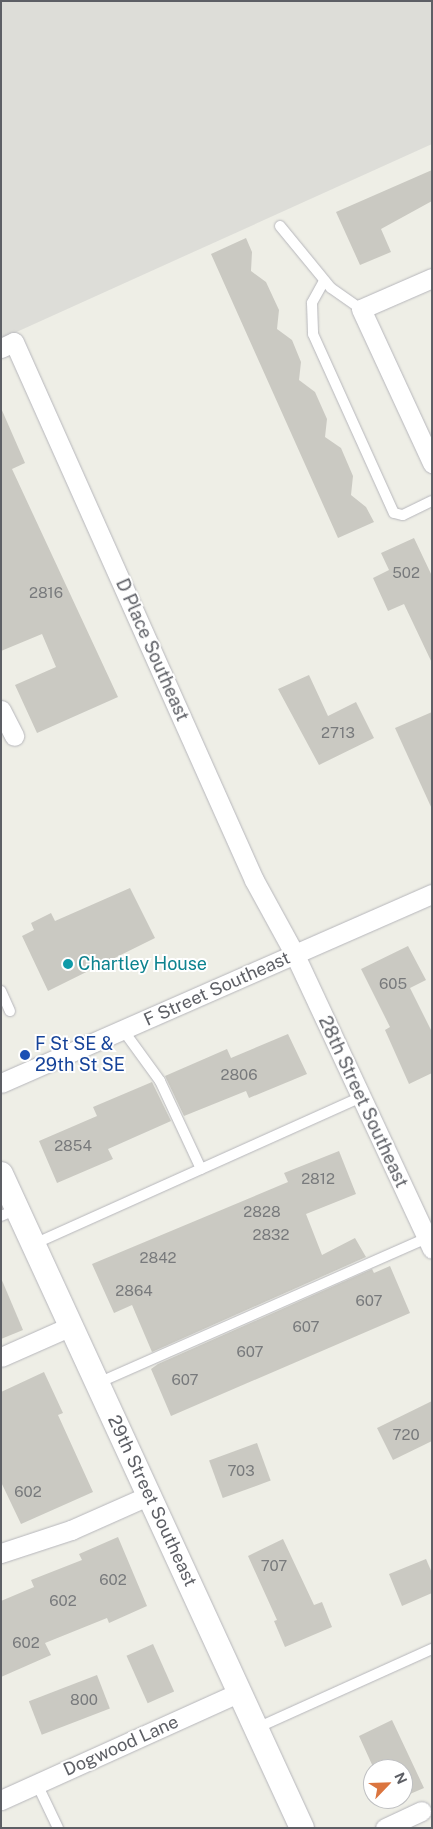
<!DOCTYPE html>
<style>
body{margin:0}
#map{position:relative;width:433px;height:1829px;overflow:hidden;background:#eeeee6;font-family:"Public Sans",sans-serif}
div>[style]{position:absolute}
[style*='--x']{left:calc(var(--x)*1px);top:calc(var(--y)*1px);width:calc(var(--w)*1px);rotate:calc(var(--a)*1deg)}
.industrial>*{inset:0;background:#ddddd8}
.building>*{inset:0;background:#cac9c2;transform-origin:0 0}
.roads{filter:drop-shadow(0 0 1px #b6b6bb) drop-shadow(0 0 1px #b6b6bb)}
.service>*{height:10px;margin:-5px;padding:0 5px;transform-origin:5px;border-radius:5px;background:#fff}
.minor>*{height:19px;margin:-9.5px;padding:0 9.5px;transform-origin:9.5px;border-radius:9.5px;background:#fff}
.tertiary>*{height:24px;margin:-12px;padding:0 12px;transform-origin:12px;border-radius:12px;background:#fff}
.dots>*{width:14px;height:14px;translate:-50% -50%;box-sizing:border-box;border:2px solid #fff;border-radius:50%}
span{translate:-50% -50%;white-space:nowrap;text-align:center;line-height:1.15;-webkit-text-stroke:4px #fff;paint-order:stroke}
.number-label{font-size:15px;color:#787a7c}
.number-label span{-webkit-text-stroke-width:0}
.street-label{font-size:18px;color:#5d5f65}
.culture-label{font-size:18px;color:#0d838f}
.left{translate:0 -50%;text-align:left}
.transit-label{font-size:18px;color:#164399}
.frame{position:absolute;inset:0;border:2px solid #5d5f65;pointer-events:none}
.north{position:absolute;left:363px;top:1759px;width:50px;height:50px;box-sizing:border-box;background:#fff;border:1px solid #bebfc1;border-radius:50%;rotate:66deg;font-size:14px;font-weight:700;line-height:20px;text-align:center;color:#5d5f65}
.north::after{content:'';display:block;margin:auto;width:18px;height:22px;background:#db753f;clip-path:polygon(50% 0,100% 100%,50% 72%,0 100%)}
</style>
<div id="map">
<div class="industrial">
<i style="clip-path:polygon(1px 1px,432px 1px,432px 144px,1px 339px)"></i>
</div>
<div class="building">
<i style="clip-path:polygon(432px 170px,432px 201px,381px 229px,391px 252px,360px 265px,336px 212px)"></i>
<i style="clip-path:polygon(246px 238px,252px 252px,251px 271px,266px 282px,279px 310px,277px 329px,292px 340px,301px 362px,299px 380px,315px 392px,327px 419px,325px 437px,341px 448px,353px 476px,351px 495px,366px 507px,374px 522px,338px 538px,211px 254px)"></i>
<i style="clip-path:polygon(1px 408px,25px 463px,12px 469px,118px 697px,37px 733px,15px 685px,56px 667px,42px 634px,1px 651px)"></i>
<i style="clip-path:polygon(414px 538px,432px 576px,432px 663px,404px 604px,388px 611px,373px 578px,389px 570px,381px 553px)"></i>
<i style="clip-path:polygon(309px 675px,328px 716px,356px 702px,374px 738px,319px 765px,278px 689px)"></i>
<i style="clip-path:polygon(432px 712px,432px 809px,395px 728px)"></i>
<i style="clip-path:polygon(130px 888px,155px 938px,48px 991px,22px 936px,34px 930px,31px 923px,51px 913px,55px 921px)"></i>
<i style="clip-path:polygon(408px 946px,426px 980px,410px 988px,432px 1032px,432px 1073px,409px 1084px,385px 1030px,390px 1027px,361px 969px)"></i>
<i style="clip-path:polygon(288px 1034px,307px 1074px,249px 1098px,246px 1091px,184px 1116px,165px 1076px,227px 1049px,231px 1058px)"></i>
<i style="clip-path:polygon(152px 1082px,171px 1121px,108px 1149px,113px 1159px,57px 1183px,39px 1141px,97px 1116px,93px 1107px)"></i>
<i style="clip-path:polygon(339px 1151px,356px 1194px,306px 1214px,322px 1255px,355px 1238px,366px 1257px,152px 1352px,132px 1305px,114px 1313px,92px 1264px,288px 1182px,284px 1173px)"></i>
<i style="clip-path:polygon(390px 1266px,410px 1313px,171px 1416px,151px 1369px,158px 1364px,372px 1269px,374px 1273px)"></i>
<i style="clip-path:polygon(1px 1278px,23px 1330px,1px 1339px)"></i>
<i style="clip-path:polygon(44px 1372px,63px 1413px,58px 1415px,93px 1492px,21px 1524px,1px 1482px,1px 1392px)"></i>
<i style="clip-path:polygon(432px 1401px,432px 1441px,393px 1460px,377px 1428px)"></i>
<i style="left:257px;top:1443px;width:40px;height:51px;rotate:70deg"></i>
<i style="clip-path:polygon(118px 1537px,147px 1606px,109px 1623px,107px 1618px,45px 1643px,51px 1655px,1px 1677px,1px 1601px,34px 1587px,31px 1580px,82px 1560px,79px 1554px)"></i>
<i style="clip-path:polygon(283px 1539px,314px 1605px,322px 1602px,332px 1627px,285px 1647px,274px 1621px,277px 1620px,248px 1556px)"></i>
<i style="clip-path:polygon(426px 1559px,432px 1573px,432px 1593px,402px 1606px,389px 1574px)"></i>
<i style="left:153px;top:1644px;width:52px;height:29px;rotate:66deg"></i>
<i style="left:97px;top:1675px;width:36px;height:73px;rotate:69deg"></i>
<i style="clip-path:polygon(392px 1720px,424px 1788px,403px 1797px,403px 1769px,374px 1769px,359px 1736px)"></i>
</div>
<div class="roads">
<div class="service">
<i style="--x:280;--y:226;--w:80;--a:50.6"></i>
<i style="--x:331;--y:288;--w:37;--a:35"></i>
<i style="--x:324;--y:281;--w:25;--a:119"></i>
<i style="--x:312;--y:303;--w:31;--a:88"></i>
<i style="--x:313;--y:334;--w:196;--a:65.7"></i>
<i style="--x:394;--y:513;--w:9;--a:13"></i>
<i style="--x:403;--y:515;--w:32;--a:-26"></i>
<i style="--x:1;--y:991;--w:22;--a:66"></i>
<i style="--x:123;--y:1030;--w:63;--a:54"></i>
<i style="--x:160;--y:1081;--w:97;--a:65"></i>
<i style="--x:1;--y:1216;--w:17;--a:-24"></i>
<i style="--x:34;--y:1244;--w:359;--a:-24.2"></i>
<i style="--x:98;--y:1383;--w:359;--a:-23.8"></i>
<i style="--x:257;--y:1728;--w:192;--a:-24.3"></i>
<i style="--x:37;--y:1784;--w:49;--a:64.5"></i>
</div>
<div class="minor">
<i style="--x:432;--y:278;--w:77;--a:156.4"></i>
<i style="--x:361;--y:309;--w:170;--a:65.2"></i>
<i style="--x:1;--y:348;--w:14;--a:-25"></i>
<i style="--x:14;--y:342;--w:589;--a:65.96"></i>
<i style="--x:254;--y:880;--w:85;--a:61.3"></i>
<i style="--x:295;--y:955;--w:324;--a:65"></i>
<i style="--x:1;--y:710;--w:29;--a:63"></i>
<i style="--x:1;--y:1083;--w:471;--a:-23.7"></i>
<i style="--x:1;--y:1357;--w:77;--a:-23.9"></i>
<i style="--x:1;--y:1553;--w:74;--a:-18.2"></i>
<i style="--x:71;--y:1530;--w:86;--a:-23.9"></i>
<i style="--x:1;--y:1800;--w:262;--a:-24.3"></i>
<i style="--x:385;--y:1828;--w:40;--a:-25"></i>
</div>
<div class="tertiary">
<i style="--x:1;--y:1174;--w:720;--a:65.29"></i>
</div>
</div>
<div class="dots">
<i style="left:68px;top:964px;background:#0f9aa8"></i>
<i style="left:25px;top:1055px;background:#1a4fb4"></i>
</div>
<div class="number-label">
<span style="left:406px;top:573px">502</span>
<span style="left:46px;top:593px">2816</span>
<span style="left:338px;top:733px">2713</span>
<span style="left:393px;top:984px">605</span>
<span style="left:239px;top:1075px">2806</span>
<span style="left:73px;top:1146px">2854</span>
<span style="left:318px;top:1179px">2812</span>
<span style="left:262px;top:1212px">2828</span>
<span style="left:271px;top:1235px">2832</span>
<span style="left:158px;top:1258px">2842</span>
<span style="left:134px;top:1291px">2864</span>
<span style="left:369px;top:1301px">607</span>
<span style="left:306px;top:1327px">607</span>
<span style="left:250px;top:1352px">607</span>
<span style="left:185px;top:1380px">607</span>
<span style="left:406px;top:1435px">720</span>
<span style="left:241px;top:1471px">703</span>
<span style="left:28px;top:1492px">602</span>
<span style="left:274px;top:1566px">707</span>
<span style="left:113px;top:1580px">602</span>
<span style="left:63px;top:1601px">602</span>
<span style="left:26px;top:1643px">602</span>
<span style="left:84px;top:1700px">800</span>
</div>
<div class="street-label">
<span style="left:152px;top:650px;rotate:66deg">D Place Southeast</span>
<span style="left:217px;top:989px;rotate:-24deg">F Street Southeast</span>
<span style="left:363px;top:1102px;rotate:65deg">28th Street Southeast</span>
<span style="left:152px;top:1501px;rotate:65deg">29th Street Southeast</span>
<span style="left:121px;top:1746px;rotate:-24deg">Dogwood Lane</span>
</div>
<div class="culture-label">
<span class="left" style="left:78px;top:964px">Chartley House</span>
</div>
<div class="transit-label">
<span class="left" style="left:35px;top:1055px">F St SE &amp;<br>29th St SE</span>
</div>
<div class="frame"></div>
<div class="north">N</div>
</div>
